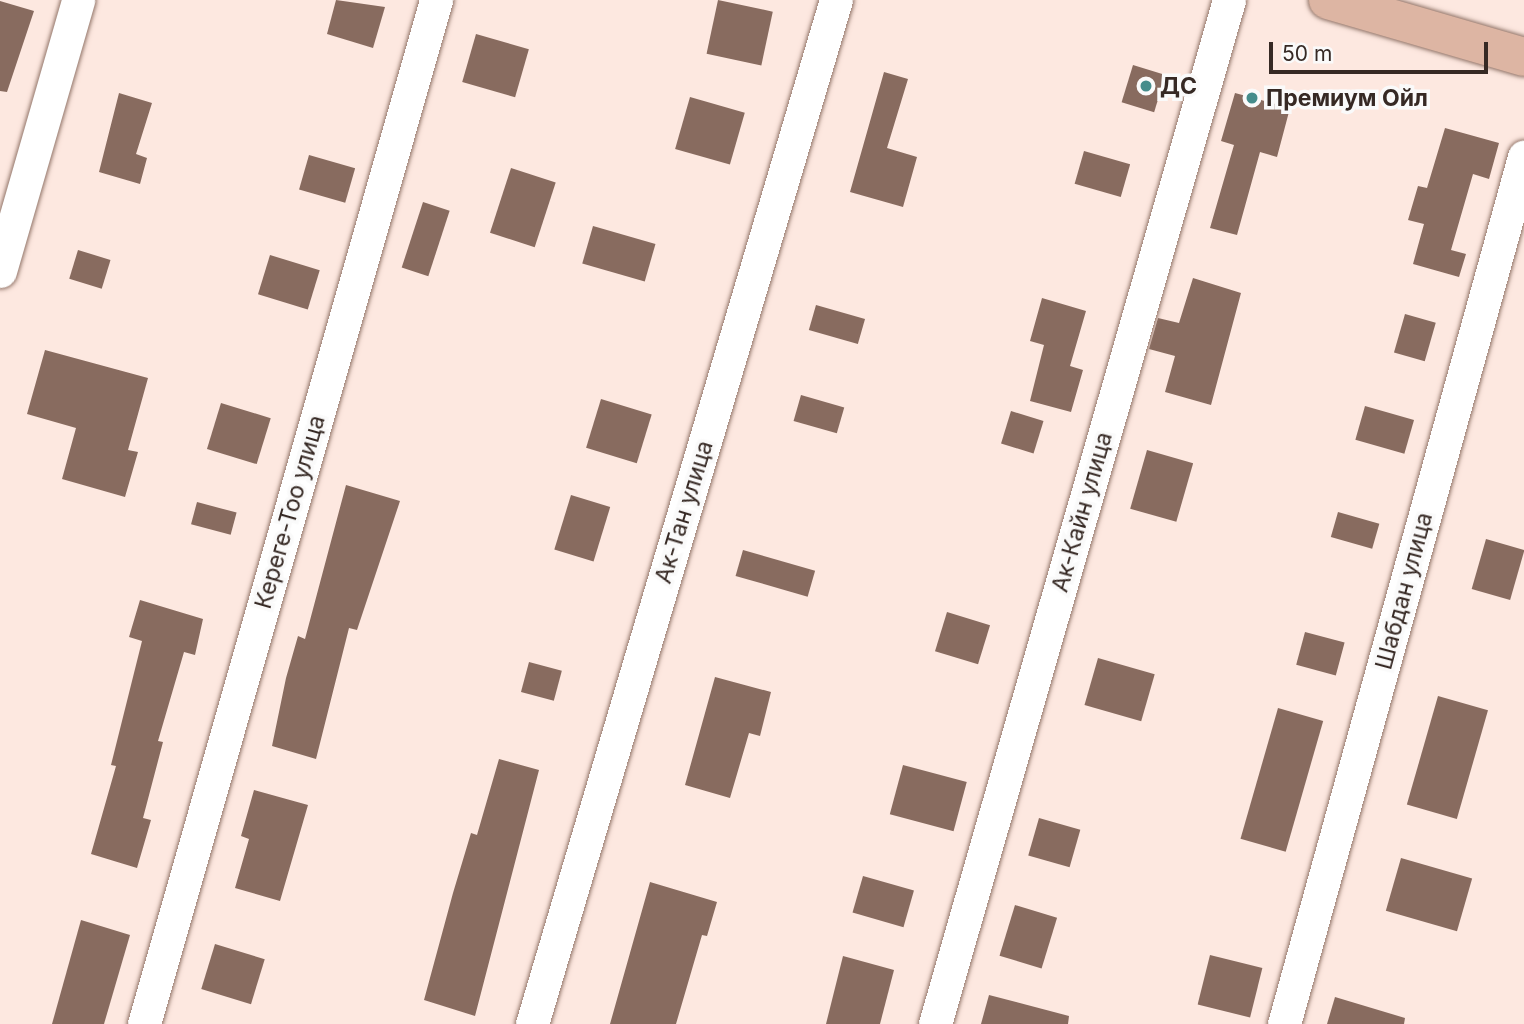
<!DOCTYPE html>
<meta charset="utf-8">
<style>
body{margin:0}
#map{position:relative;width:1524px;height:1024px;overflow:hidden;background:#fde8e0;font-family:Inter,sans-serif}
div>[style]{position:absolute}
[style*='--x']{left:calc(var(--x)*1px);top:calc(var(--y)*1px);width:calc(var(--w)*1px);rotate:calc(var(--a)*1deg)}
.building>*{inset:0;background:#886b5f;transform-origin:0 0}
.roads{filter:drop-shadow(0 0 2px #93766a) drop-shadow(0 0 2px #93766a)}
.minor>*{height:33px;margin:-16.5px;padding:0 16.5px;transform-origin:16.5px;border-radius:16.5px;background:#fff}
.primary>*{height:38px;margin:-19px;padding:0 19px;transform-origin:19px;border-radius:19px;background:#ddb5a3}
.dots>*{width:19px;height:19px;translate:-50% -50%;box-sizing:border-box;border:4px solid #fafafa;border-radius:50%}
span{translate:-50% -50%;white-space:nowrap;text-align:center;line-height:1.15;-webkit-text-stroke:7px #fafafa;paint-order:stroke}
.poi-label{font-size:23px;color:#362924;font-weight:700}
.left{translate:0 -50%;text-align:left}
.street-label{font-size:23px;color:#362924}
.scale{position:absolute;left:1269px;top:42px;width:219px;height:32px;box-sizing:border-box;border:4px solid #362924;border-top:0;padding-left:9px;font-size:21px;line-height:24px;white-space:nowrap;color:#362924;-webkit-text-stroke:5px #fafafa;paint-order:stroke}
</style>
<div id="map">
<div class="building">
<i style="clip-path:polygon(336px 0,385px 7px,373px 48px,327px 34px)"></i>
<i style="left:718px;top:0;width:56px;height:55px;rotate:12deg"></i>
<i style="clip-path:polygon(0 1px,34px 11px,7px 92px,0 91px)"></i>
<i style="left:476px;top:34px;width:55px;height:50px;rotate:16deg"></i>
<i style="left:1133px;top:65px;width:34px;height:39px;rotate:17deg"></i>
<i style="clip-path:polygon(884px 72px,908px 79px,887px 148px,917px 157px,903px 207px,850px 192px)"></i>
<i style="clip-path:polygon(119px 93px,152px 103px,136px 154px,147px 158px,140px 184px,99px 172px)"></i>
<i style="clip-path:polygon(1235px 93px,1290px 108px,1277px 157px,1260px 152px,1237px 235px,1210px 228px,1234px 145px,1221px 141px)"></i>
<i style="left:690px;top:97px;width:57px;height:54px;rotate:16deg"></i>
<i style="clip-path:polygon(1445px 128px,1499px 143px,1489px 179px,1473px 174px,1451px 250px,1466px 254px,1459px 277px,1413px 264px,1424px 224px,1408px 220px,1418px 186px,1427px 188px)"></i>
<i style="left:1084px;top:151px;width:48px;height:34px;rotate:16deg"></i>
<i style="left:309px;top:155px;width:48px;height:36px;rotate:16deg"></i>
<i style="left:511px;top:168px;width:47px;height:68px;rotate:18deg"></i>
<i style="left:423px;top:202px;width:28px;height:69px;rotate:18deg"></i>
<i style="left:593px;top:226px;width:65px;height:39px;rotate:16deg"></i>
<i style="left:78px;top:250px;width:34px;height:30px;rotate:17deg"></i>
<i style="left:270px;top:255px;width:52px;height:41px;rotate:17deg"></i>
<i style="clip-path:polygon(1193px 278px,1241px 293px,1211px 405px,1165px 392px,1175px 356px,1149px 349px,1158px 318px,1179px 323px)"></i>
<i style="clip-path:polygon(1042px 298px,1086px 311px,1070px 366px,1083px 370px,1071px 412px,1030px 401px,1044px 345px,1030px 341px)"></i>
<i style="left:816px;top:305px;width:51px;height:26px;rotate:16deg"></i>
<i style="left:1405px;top:314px;width:32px;height:40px;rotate:16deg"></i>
<i style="clip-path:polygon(45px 350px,148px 378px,128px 450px,138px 452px,125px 497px,62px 479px,76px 428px,27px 414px)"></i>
<i style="left:801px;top:395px;width:45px;height:27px;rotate:16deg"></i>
<i style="left:601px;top:399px;width:53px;height:51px;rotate:17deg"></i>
<i style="left:221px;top:403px;width:52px;height:48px;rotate:17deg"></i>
<i style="left:1365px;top:406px;width:51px;height:35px;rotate:16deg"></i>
<i style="left:1011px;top:411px;width:34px;height:34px;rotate:17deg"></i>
<i style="left:1147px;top:450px;width:48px;height:61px;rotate:16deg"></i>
<i style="clip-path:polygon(346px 485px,400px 501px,357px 630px,349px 628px,316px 759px,272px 746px,286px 678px,298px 636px,305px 639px)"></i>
<i style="left:571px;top:495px;width:41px;height:57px;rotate:17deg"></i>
<i style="left:197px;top:502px;width:41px;height:23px;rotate:15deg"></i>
<i style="left:1338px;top:512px;width:43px;height:26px;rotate:16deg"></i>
<i style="left:1486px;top:539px;width:40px;height:52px;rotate:16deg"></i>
<i style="left:743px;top:550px;width:75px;height:27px;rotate:16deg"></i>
<i style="clip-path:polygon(140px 600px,203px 619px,195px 655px,184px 652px,158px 741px,163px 742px,143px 818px,151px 820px,137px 868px,91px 854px,116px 766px,111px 765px,142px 641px,129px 637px)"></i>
<i style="left:947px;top:612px;width:45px;height:41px;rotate:17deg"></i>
<i style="left:1305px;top:632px;width:41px;height:34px;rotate:15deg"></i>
<i style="left:1098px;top:658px;width:59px;height:49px;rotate:16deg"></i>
<i style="left:529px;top:662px;width:34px;height:31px;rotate:15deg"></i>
<i style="clip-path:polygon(715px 677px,771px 692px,760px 736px,749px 733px,730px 798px,685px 785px)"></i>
<i style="left:1438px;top:696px;width:52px;height:113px;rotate:16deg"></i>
<i style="left:1278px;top:708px;width:47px;height:136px;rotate:16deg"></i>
<i style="clip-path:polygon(499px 759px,539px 770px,475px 1016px,424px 1000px,453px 893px,471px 833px,477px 835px)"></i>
<i style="left:903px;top:765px;width:66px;height:51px;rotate:15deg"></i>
<i style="clip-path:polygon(254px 790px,308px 805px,280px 901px,235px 888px,249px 839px,241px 836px)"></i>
<i style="left:1039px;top:818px;width:43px;height:39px;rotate:16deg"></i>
<i style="left:1401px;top:858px;width:74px;height:55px;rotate:16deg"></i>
<i style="left:863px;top:876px;width:53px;height:38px;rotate:16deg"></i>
<i style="clip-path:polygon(650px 882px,717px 902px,707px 936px,702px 935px,676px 1024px,610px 1024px)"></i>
<i style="left:1015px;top:905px;width:44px;height:53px;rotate:17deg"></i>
<i style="clip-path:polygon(81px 920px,130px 935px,104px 1024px,52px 1024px)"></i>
<i style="left:215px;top:944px;width:52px;height:47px;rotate:17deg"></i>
<i style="left:1210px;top:955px;width:54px;height:51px;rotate:14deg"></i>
<i style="clip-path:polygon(843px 956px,894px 970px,880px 1024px,826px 1024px)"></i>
<i style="clip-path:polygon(989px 995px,1069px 1016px,1068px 1024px,981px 1024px)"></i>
<i style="clip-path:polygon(1335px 997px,1405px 1018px,1404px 1024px,1327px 1024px)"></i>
</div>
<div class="roads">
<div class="minor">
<i style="--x:0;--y:271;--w:282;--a:-73.9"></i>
<i style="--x:144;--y:1024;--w:1065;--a:-74.08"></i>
<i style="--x:532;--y:1024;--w:1068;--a:-73.47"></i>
<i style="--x:935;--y:1024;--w:1065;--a:-73.98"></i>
<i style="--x:1284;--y:1024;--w:900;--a:-74.53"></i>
</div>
<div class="primary">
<i style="--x:1328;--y:0;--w:204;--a:16.2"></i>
</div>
</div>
<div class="dots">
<i style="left:1146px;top:86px;background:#458c8b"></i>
<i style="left:1252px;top:98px;background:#458c8b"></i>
</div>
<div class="poi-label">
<span class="left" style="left:1160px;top:86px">ДС</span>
<span class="left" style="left:1266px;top:98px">Премиум Ойл</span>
</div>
<div class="street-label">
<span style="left:290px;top:512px;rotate:-74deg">Кереге-Тоо улица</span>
<span style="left:684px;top:512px;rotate:-73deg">Ак-Тан улица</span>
<span style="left:1082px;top:512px;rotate:-74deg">Ак-Кайн улица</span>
<span style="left:1404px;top:591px;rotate:-75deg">Шабдан улица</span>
</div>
<div class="scale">50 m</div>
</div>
